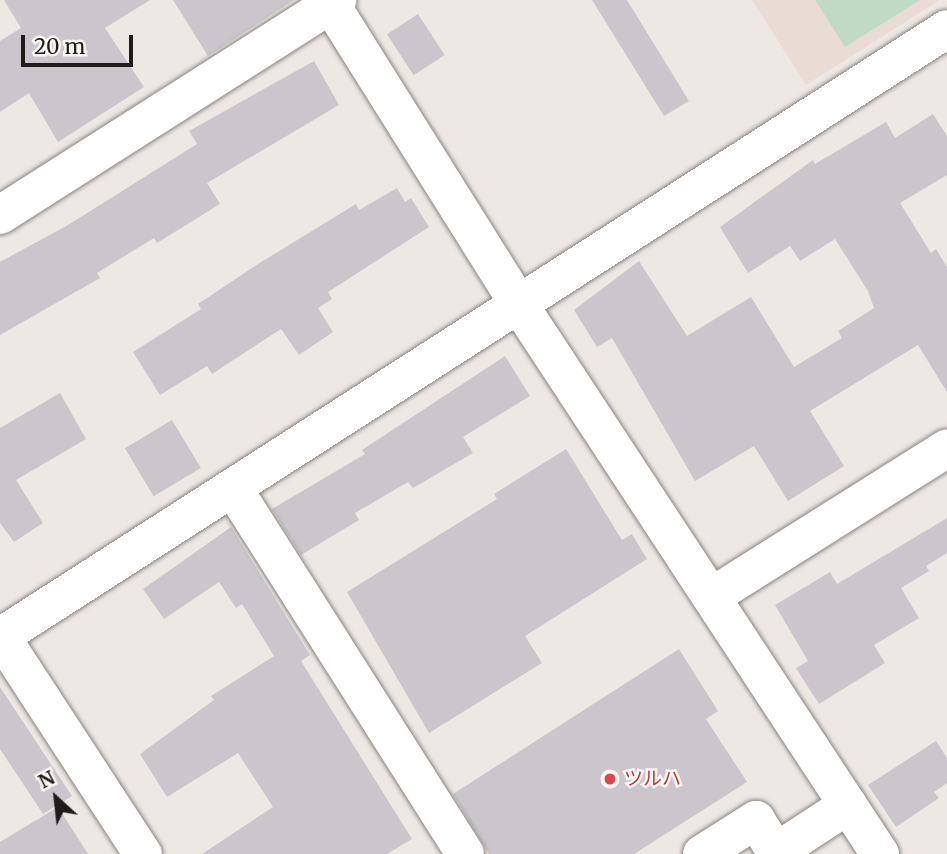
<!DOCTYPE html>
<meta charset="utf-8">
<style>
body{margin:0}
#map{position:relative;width:947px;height:854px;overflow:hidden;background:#eee8e5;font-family:Merriweather,"Noto Sans JP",serif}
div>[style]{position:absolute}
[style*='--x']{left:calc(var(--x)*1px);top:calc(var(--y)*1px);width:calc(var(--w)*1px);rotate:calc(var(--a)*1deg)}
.built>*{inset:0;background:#eadcd5}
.green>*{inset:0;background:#c1dac5}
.building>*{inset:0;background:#cac6cb;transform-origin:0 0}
.roads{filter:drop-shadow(0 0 2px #898480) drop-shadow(0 0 2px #898480)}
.minor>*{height:38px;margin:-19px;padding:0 19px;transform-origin:19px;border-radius:19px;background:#fff}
.dots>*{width:19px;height:19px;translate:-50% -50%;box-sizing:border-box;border:4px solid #fcf6f2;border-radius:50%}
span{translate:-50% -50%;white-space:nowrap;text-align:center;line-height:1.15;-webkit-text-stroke:5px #fcf6f2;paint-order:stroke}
.health-label{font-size:19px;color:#be3a42}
.left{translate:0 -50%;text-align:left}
.north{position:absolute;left:21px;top:763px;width:70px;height:70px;-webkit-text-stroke:5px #fcf6f2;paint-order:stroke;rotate:333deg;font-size:19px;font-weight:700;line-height:28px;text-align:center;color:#1f1d1c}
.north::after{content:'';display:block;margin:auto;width:24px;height:32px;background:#1f1d1c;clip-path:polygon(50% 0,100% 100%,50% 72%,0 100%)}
.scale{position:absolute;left:21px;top:35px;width:112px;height:32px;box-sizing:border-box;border:4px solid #1f1d1c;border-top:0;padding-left:9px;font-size:21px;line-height:24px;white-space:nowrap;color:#1f1d1c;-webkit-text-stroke:5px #fcf6f2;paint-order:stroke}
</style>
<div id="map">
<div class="built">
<i style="clip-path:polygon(752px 0,940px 0,806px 85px)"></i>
</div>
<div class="green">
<i style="clip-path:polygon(815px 0,920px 0,845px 47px)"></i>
</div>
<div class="building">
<i style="clip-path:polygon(4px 0,150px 0,105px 28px,144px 87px,58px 142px,29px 93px,0 112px,0 41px,21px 28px)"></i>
<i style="clip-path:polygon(173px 0,294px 0,208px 56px)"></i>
<i style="clip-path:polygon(592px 0,627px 0,689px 101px,664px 116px)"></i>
<i style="left:418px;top:14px;width:49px;height:37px;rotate:57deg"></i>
<i style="clip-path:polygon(314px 61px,339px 105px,207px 183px,220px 204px,157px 243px,154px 238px,97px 273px,100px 278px,0 335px,0 262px,68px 225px,197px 144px,189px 131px)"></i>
<i style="clip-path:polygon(933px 114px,947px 136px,947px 175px,900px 203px,931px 253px,936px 249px,947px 267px,947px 392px,918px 345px,810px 411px,844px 466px,788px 501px,754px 446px,695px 481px,612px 338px,597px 347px,574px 310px,639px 261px,687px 336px,751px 297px,794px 367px,842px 338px,838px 331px,874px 308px,868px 291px,835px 239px,800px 261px,790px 246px,748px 273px,720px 227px,813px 160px,815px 164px,886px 122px,895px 138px)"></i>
<i style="clip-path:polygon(397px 188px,405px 202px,411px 198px,429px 227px,328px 292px,332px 299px,318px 308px,333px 332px,299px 355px,281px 329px,212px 374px,207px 366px,160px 395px,133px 352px,201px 309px,198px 304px,258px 264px,356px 204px,359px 210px)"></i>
<i style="clip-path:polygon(505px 356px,530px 396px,463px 437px,473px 453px,413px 488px,408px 482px,355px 513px,359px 520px,301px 555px,272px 509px,365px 454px,362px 450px)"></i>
<i style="clip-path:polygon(60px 393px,86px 439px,16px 480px,43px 523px,14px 542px,0 523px,0 428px)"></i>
<i style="left:172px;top:420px;width:56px;height:55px;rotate:59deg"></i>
<i style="clip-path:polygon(566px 449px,622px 540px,632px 534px,647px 559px,525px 636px,542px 663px,429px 733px,347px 592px,497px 499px,494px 494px)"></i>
<i style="clip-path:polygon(947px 518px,947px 553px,926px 566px,929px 571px,901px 588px,919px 618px,874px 645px,885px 663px,819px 704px,796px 668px,808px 661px,775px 605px,830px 572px,837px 584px)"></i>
<i style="clip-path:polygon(231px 527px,310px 655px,301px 661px,412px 839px,387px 854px,202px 854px,273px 807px,238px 753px,167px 797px,140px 754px,214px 700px,211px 696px,274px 656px,242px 604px,236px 608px,219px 582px,164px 619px,143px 589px)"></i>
<i style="clip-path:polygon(679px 649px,718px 711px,706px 719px,747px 782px,634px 854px,489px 854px,453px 794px)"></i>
<i style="clip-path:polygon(0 687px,72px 796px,43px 814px,0 749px)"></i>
<i style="clip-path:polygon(936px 741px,947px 758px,947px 783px,934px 792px,939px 798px,896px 827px,868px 785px)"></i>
<i style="clip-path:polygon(58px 807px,88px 854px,0 854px,0 842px)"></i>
</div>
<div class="roads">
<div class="minor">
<i style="--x:328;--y:0;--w:361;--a:57.9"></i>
<i style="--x:520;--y:306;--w:656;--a:56.7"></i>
<i style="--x:0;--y:215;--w:400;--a:-32.5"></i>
<i style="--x:233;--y:488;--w:433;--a:57.6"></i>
<i style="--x:714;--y:595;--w:275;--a:-32.2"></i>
<i style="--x:0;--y:635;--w:262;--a:56.9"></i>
<i style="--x:0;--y:637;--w:1125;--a:-32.7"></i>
<i style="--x:702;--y:854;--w:64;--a:-32.2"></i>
<i style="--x:756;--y:820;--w:38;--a:58"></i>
<i style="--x:776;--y:852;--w:86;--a:-33.1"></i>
</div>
</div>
<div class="dots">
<i style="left:610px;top:779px;background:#e0444e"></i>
</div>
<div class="health-label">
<span class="left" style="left:624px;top:779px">ツルハ</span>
</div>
<div class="north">N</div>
<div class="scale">20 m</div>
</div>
